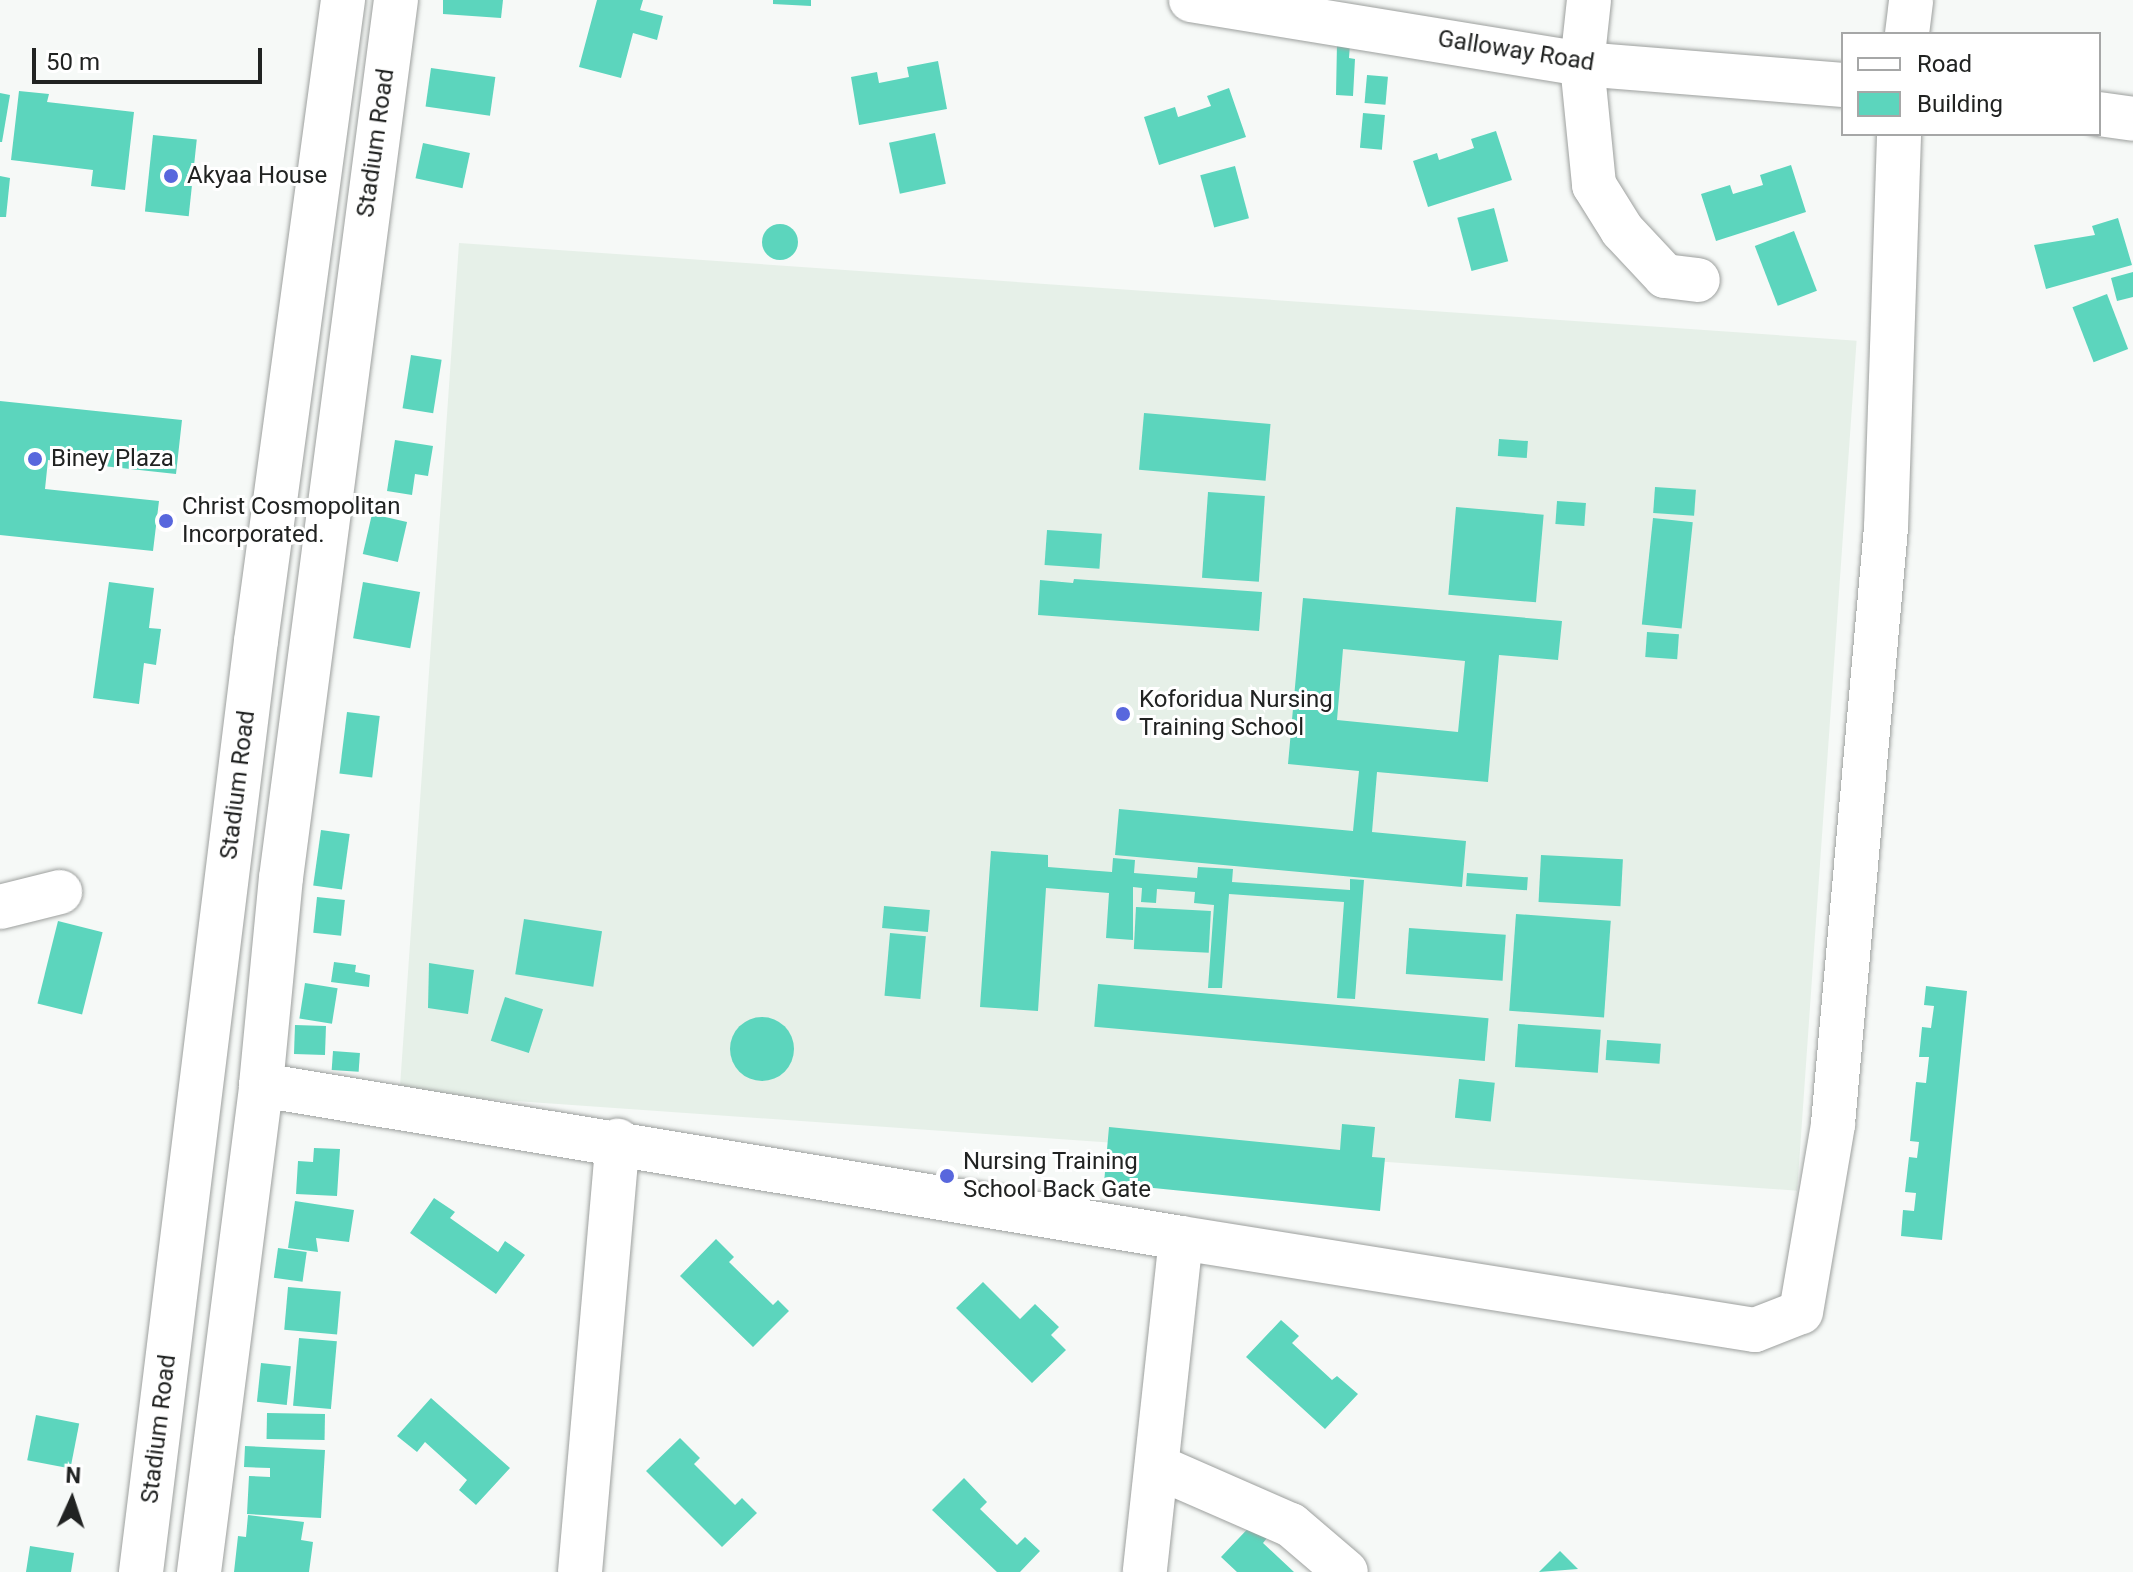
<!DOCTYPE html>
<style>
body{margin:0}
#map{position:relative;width:2133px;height:1572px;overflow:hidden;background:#f6f9f7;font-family:Roboto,sans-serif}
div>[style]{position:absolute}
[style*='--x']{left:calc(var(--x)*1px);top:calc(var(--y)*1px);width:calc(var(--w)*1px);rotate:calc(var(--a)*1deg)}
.built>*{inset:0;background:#e6f0e8;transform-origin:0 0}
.building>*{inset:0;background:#5cd5bd;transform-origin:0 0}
.round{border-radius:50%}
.roads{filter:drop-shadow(0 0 2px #9da09e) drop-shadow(0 0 2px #9da09e)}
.minor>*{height:44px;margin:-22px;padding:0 22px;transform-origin:22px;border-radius:22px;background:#fff}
.major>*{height:44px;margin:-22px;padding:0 22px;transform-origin:22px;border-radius:22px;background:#fff}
.dots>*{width:22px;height:22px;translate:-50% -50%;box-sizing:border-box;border:4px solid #fff;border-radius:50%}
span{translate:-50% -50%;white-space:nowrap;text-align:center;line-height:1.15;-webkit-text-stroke:6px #fff;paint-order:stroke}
.street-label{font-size:24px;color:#212322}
.poi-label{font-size:24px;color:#212322}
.left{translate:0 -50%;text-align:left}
.legend{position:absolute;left:1841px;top:32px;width:260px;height:104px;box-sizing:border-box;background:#fff;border:2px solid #a6a7a7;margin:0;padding:10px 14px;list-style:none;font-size:24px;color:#212322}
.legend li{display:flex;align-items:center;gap:16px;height:40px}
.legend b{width:40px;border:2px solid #a6a7a7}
.north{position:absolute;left:32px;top:1460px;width:80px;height:80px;-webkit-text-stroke:6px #fff;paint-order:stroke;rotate:3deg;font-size:22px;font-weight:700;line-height:32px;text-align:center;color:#212322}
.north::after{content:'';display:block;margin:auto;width:28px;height:36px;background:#212322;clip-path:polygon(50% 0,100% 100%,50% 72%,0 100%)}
.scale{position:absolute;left:32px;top:48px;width:230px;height:36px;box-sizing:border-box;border:4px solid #212322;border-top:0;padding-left:10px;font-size:24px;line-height:28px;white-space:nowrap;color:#212322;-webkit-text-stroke:6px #fff;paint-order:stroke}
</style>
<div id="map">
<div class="built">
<i style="left:459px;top:243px;width:1401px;height:852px;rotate:4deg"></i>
</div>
<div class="building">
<i style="clip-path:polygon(443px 0,503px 0,501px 18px,443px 14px)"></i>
<i style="clip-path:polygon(597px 0,643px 0,640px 10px,663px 16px,657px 40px,633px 33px,621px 78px,579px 67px)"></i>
<i style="clip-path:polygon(773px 0,811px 0,811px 6px,773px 4px)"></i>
<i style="clip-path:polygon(1337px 43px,1350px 44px,1349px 58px,1355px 59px,1353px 96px,1336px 95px)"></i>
<i style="clip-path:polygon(938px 61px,947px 109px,859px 125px,851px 77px,877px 72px,879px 83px,909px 77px,907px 67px)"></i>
<i style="left:431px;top:68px;width:65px;height:39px;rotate:8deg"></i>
<i style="left:1367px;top:75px;width:21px;height:28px;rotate:5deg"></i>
<i style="clip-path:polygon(1229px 88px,1246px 137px,1159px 165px,1144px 117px,1175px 107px,1178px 117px,1211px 106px,1207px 96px)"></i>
<i style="clip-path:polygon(19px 91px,49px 94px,47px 102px,134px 112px,125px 190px,91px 186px,93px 170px,11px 160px)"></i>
<i style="clip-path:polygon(0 93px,10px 95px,2px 142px,0 142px)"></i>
<i style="left:1363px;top:113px;width:22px;height:35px;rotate:5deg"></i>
<i style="clip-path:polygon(1496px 131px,1512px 180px,1428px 207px,1413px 161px,1437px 153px,1439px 160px,1474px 148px,1471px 139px)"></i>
<i style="left:935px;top:133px;width:52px;height:47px;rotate:78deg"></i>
<i style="left:153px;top:135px;width:44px;height:77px;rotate:6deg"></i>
<i style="left:423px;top:143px;width:48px;height:36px;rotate:12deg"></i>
<i style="clip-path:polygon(1791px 165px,1806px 212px,1716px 241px,1701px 194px,1730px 185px,1733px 194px,1763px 185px,1760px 175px)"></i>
<i style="left:1235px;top:166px;width:54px;height:36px;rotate:75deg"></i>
<i style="clip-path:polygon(0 176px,10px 178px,6px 217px,0 217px)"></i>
<i style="left:1494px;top:208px;width:55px;height:38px;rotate:75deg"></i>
<i style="clip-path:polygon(2118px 218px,2132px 265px,2046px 289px,2034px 245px,2095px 235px,2092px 226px)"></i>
<i class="round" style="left:762px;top:224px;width:36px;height:36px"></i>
<i style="left:1794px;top:231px;width:64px;height:42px;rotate:69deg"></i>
<i style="clip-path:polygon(2133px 272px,2133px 297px,2117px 301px,2111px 278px)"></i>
<i style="left:2107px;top:294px;width:59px;height:37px;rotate:69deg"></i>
<i style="left:411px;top:355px;width:31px;height:54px;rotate:9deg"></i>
<i style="clip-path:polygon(0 401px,182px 420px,176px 474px,48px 460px,45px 489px,159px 501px,153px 551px,0 535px)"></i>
<i style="left:1144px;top:413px;width:127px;height:57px;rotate:5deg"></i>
<i style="left:1499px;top:439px;width:29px;height:17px;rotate:4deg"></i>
<i style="clip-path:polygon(395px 440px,433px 446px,428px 476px,415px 474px,412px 495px,387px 491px)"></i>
<i style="left:1655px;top:487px;width:41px;height:26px;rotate:4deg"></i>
<i style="left:1208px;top:492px;width:57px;height:86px;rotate:4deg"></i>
<i style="left:1557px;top:501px;width:29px;height:23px;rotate:4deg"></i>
<i style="left:1456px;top:507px;width:88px;height:88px;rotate:5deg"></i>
<i style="left:372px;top:514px;width:36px;height:41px;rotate:13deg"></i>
<i style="left:1653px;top:518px;width:40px;height:107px;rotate:6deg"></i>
<i style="left:1047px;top:530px;width:55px;height:35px;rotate:4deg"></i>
<i style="clip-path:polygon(1074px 579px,1262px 592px,1259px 631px,1038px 615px,1040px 580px,1073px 583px)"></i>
<i style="clip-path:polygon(109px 582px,154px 588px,149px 628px,161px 629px,156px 665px,144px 663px,139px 704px,93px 698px)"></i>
<i style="left:363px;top:582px;width:58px;height:57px;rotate:10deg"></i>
<i style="clip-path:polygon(evenodd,1303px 598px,1562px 621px,1558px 660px,1499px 655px,1488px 782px,1377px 772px,1372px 832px,1466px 841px,1462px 887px,1115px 855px,1119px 809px,1353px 831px,1359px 771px,1288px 764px,1303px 598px,1343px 649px,1465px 661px,1458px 732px,1337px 720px,1343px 649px)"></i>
<i style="left:1647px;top:632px;width:32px;height:25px;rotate:4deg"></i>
<i style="left:347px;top:712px;width:33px;height:62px;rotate:7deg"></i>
<i style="left:321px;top:830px;width:29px;height:56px;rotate:8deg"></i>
<i style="clip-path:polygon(991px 851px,1048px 855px,1048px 867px,1112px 872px,1113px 858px,1135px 860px,1134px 873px,1197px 878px,1198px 867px,1233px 869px,1232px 882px,1350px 890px,1350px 879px,1364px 880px,1355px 999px,1337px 998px,1344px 902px,1229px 894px,1222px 988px,1208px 988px,1214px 905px,1194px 903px,1195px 892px,1157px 889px,1156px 903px,1141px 902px,1142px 888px,1133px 887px,1133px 940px,1106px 938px,1109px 893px,1046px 888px,1038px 1011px,980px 1007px)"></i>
<i style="left:1541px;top:855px;width:82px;height:47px;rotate:3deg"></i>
<i style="left:1467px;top:873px;width:61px;height:13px;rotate:4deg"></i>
<i style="left:317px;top:897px;width:28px;height:36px;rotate:6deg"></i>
<i style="left:884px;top:906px;width:46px;height:22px;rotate:5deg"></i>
<i style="left:1136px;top:907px;width:75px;height:42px;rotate:3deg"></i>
<i style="left:1516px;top:914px;width:95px;height:97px;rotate:4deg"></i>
<i style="left:524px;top:919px;width:79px;height:56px;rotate:9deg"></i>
<i style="left:58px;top:921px;width:46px;height:85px;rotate:14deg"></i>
<i style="left:1409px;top:928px;width:97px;height:46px;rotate:4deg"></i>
<i style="left:890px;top:933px;width:36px;height:63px;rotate:5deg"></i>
<i style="clip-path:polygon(334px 962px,356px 965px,355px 972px,370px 975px,369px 987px,331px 982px)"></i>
<i style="clip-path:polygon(429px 963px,474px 970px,468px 1014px,428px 1008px)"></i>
<i style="left:305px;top:983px;width:33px;height:36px;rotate:9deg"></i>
<i style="left:1098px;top:984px;width:392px;height:43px;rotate:5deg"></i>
<i style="clip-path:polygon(1926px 986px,1967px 991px,1942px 1240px,1901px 1236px,1903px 1210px,1914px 1211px,1916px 1193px,1905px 1192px,1909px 1157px,1917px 1158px,1919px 1142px,1910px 1141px,1916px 1082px,1926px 1083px,1929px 1057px,1919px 1057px,1922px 1027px,1931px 1028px,1934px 1006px,1924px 1005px)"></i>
<i style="left:505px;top:997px;width:40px;height:46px;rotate:18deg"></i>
<i class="round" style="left:730px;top:1017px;width:64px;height:64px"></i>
<i style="left:1518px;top:1024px;width:83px;height:43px;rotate:4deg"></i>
<i style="left:295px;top:1025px;width:31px;height:29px;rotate:2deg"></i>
<i style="left:1607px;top:1040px;width:54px;height:20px;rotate:4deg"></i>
<i style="left:333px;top:1051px;width:27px;height:19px;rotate:4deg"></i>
<i style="left:1459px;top:1079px;width:36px;height:39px;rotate:6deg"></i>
<i style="clip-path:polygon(1342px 1124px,1375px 1127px,1372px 1157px,1385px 1158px,1380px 1211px,1104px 1183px,1109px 1127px,1340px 1150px)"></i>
<i style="clip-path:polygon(314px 1148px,340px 1149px,337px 1196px,296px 1194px,298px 1161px,313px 1162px)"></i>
<i style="clip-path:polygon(434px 1198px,455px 1212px,450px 1218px,498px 1252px,505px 1241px,525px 1255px,496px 1294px,410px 1233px)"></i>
<i style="clip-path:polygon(295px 1201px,354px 1210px,349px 1242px,316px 1238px,318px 1252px,288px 1248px)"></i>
<i style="clip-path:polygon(716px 1239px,734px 1257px,729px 1262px,773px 1305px,778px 1300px,789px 1311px,753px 1347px,680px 1276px)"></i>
<i style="left:278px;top:1248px;width:29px;height:30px;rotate:8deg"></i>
<i style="clip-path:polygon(983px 1282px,1020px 1319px,1035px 1304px,1059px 1327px,1051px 1335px,1066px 1350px,1032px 1383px,956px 1308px)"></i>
<i style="left:288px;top:1287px;width:53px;height:43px;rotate:5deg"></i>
<i style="clip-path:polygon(1281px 1320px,1299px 1336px,1292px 1343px,1332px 1380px,1337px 1376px,1358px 1394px,1325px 1429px,1246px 1357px)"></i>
<i style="left:299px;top:1338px;width:38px;height:68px;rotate:5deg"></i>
<i style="left:261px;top:1363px;width:30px;height:39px;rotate:6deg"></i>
<i style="clip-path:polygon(431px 1398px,510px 1468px,476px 1505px,459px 1490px,467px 1480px,425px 1442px,417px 1452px,397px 1436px)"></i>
<i style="left:267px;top:1413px;width:58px;height:26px;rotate:1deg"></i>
<i style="left:36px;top:1415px;width:44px;height:46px;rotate:11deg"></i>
<i style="clip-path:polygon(680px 1438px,700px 1458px,694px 1464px,735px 1505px,742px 1498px,757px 1513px,722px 1547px,646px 1471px)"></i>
<i style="clip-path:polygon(245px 1446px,325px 1450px,321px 1518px,247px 1514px,249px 1476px,270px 1477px,270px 1468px,244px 1467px)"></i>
<i style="clip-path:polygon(964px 1478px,987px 1502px,980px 1509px,1017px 1545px,1025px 1537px,1040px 1551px,1020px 1572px,997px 1572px,932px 1510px)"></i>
<i style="clip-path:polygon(248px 1515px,304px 1522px,301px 1540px,313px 1542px,309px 1572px,234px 1572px,238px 1536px,246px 1537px)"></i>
<i style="clip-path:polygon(1257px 1519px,1271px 1533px,1263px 1543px,1294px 1572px,1237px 1572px,1221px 1557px)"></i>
<i style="clip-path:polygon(30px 1546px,74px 1553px,71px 1572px,26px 1572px)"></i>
<i style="clip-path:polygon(1560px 1551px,1578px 1569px,1539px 1572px)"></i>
</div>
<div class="roads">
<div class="minor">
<i style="--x:1191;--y:0;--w:396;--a:9.3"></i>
<i style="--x:1582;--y:64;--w:262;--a:4.6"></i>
<i style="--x:1589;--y:0;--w:64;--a:96.2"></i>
<i style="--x:1582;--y:64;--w:122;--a:84.3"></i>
<i style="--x:1594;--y:185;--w:53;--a:58.1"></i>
<i style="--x:1622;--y:230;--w:63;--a:46.9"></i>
<i style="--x:1665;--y:276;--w:33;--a:7"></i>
<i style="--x:1907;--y:34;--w:34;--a:-83"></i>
<i style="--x:2099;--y:114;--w:34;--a:8"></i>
<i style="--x:0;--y:907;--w:62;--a:-14"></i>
<i style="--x:261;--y:1085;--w:933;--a:9.44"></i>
<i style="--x:1181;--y:1238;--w:336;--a:96.2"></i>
<i style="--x:1181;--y:1238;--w:581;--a:9.11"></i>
<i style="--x:1755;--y:1330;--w:49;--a:-21.4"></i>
<i style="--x:1801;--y:1312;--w:191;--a:-80.3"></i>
<i style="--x:1833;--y:1124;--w:598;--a:-84.92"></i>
<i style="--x:1886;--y:528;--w:394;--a:-88.1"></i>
<i style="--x:1158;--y:1467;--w:145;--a:23.6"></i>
<i style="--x:1291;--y:1525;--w:72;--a:40.5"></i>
<i style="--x:580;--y:1572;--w:433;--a:-85"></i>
</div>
<div class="major">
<i style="--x:141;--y:1572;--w:938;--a:-82.96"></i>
<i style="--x:256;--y:641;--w:647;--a:-82.27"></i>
<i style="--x:199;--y:1572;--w:491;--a:-82.7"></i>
<i style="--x:261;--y:1085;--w:208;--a:-84.5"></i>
<i style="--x:281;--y:878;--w:885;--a:-82.54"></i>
</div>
</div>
<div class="dots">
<i style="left:171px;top:176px;background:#5867dd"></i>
<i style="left:35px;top:459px;background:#5867dd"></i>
<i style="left:166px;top:521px;background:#5867dd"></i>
<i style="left:1123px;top:714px;background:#5867dd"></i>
<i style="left:947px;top:1176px;background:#5867dd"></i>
</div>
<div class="street-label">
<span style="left:1516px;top:51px;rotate:9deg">Galloway Road</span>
<span style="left:376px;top:143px;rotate:-82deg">Stadium Road</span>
<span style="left:238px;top:785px;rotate:-83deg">Stadium Road</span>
<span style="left:159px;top:1429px;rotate:-83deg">Stadium Road</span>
</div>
<div class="poi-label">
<span class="left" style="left:187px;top:176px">Akyaa House</span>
<span class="left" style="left:51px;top:459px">Biney Plaza</span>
<span class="left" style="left:182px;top:521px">Christ Cosmopolitan<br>Incorporated.</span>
<span class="left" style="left:1139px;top:714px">Koforidua Nursing<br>Training School</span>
<span class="left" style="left:963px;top:1176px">Nursing Training<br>School Back Gate</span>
</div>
<ul class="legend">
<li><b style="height:10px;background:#fff"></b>Road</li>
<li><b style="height:22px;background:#5cd5bd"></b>Building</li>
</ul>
<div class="north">N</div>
<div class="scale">50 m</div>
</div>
